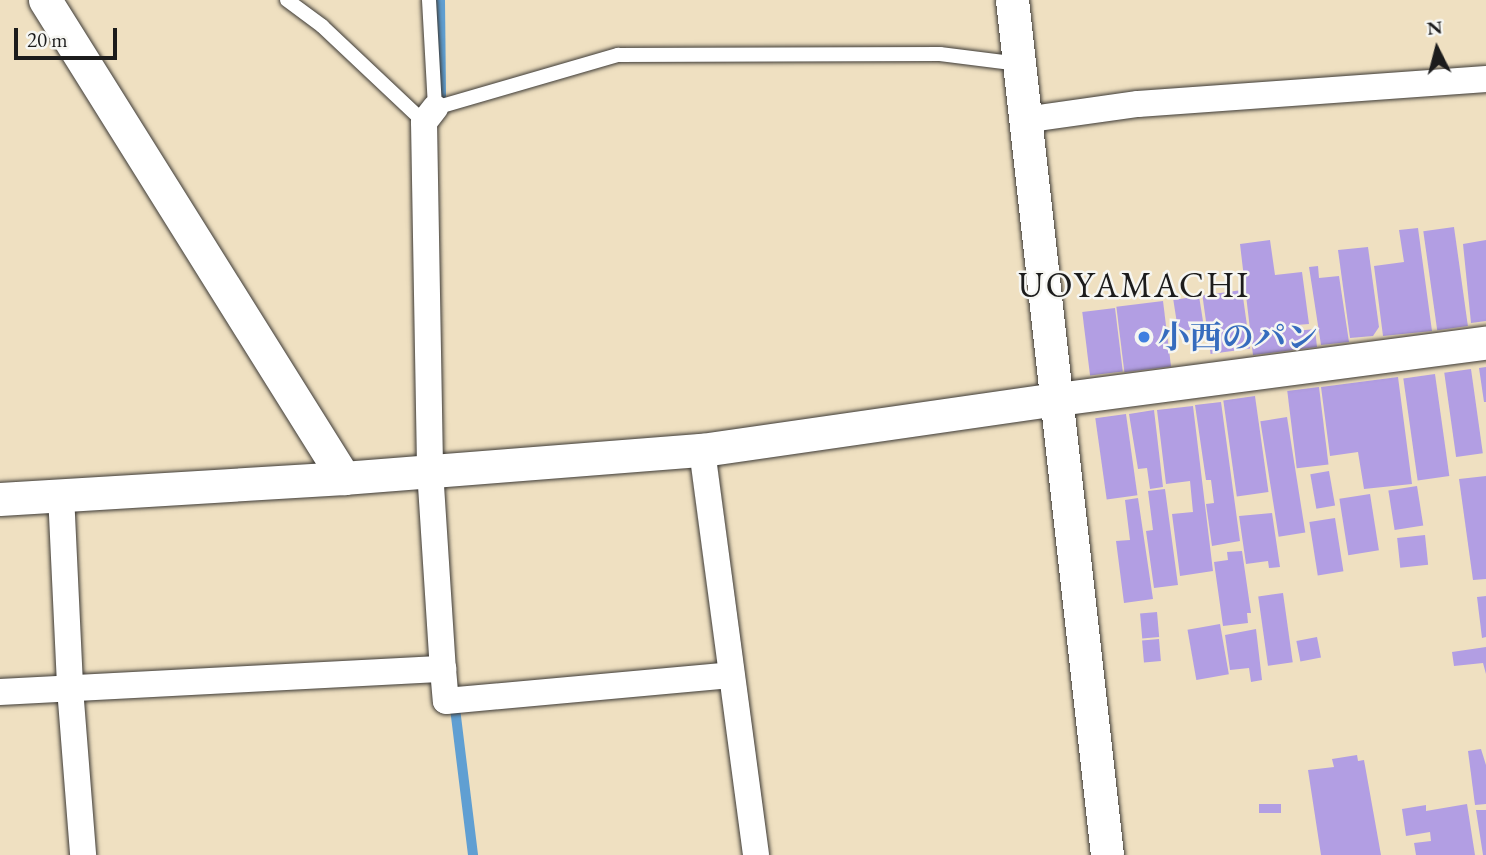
<!DOCTYPE html>
<meta charset="utf-8">
<style>
body{margin:0}
#map{position:relative;width:1486px;height:855px;overflow:hidden;background:#efe0c1;font-family:"EB Garamond","Noto Serif JP",serif}
div>[style]{position:absolute}
[style*='--x']{left:calc(var(--x)*1px);top:calc(var(--y)*1px);width:calc(var(--w)*1px);rotate:calc(var(--a)*1deg)}
.stream>*{height:10px;margin:-5px;padding:0 5px;transform-origin:5px;border-radius:5px;background:#609fd2}
.building>*{inset:0;background:#b29ee3;transform-origin:0 0}
.roads{filter:drop-shadow(0 0 2px #3c3935) drop-shadow(0 0 2px #3c3935)}
.service>*{height:14px;margin:-7px;padding:0 7px;transform-origin:7px;border-radius:7px;background:#fff}
.minor>*{height:26px;margin:-13px;padding:0 13px;transform-origin:13px;border-radius:13px;background:#fff}
.tertiary>*{height:33px;margin:-16.5px;padding:0 16.5px;transform-origin:16.5px;border-radius:16.5px;background:#fff}
.dots>*{width:19px;height:19px;translate:-50% -50%;box-sizing:border-box;border:4px solid #f6f6f2;border-radius:50%}
span{translate:-50% -50%;white-space:nowrap;text-align:center;line-height:1.15;-webkit-text-stroke:5px #f6f6f2;paint-order:stroke}
.shop-label{font-size:32px;color:#366cbe;font-weight:700}
.left{translate:0 -50%;text-align:left}
.quarter-label{font-size:35px;color:#1c1c1c;letter-spacing:2px}
.north{position:absolute;left:1402px;top:14px;width:70px;height:70px;-webkit-text-stroke:5px #f6f6f2;paint-order:stroke;rotate:354deg;font-size:19px;font-weight:700;line-height:28px;text-align:center;color:#1c1c1c}
.north::after{content:'';display:block;margin:auto;width:24px;height:32px;background:#1c1c1c;clip-path:polygon(50% 0,100% 100%,50% 72%,0 100%)}
.scale{position:absolute;left:14px;top:28px;width:103px;height:32px;box-sizing:border-box;border:4px solid #1c1c1c;border-top:0;padding-left:9px;font-size:21px;line-height:24px;white-space:nowrap;color:#1c1c1c;-webkit-text-stroke:5px #f6f6f2;paint-order:stroke}
</style>
<div id="map">
<div class="stream">
<i style="--x:440;--y:0;--w:99;--a:89.4"></i>
<i style="--x:454;--y:700;--w:156;--a:83"></i>
</div>
<div class="building">
<i style="left:1454px;top:227px;width:100px;height:31px;rotate:82deg"></i>
<i style="clip-path:polygon(1418px 228px,1432px 331px,1383px 336px,1374px 266px,1404px 262px,1399px 230px)"></i>
<i style="clip-path:polygon(1270px 240px,1275px 275px,1302px 272px,1309px 324px,1296px 325px,1296px 331px,1315px 329px,1317px 347px,1253px 355px,1240px 244px)"></i>
<i style="clip-path:polygon(1486px 240px,1486px 321px,1471px 323px,1463px 244px)"></i>
<i style="clip-path:polygon(1368px 247px,1379px 327px,1373px 336px,1350px 338px,1338px 250px)"></i>
<i style="clip-path:polygon(1318px 266px,1319px 278px,1339px 276px,1349px 342px,1321px 345px,1309px 267px)"></i>
<i style="left:1242px;top:290px;width:59px;height:40px;rotate:82deg"></i>
<i style="left:1199px;top:296px;width:32px;height:26px;rotate:81deg"></i>
<i style="left:1163px;top:301px;width:66px;height:47px;rotate:83deg"></i>
<i style="left:1115px;top:308px;width:64px;height:33px;rotate:83deg"></i>
<i style="clip-path:polygon(1486px 367px,1486px 402px,1484px 402px,1479px 368px)"></i>
<i style="left:1471px;top:369px;width:85px;height:27px;rotate:82deg"></i>
<i style="left:1435px;top:374px;width:103px;height:32px;rotate:82deg"></i>
<i style="clip-path:polygon(1398px 377px,1412px 484px,1364px 489px,1358px 452px,1330px 456px,1321px 387px)"></i>
<i style="left:1319px;top:387px;width:78px;height:32px;rotate:83deg"></i>
<i style="left:1255px;top:396px;width:97px;height:32px;rotate:82deg"></i>
<i style="clip-path:polygon(1221px 402px,1240px 541px,1212px 546px,1206px 504px,1214px 503px,1211px 480px,1206px 480px,1195px 405px)"></i>
<i style="clip-path:polygon(1193px 406px,1213px 571px,1180px 576px,1172px 514px,1193px 512px,1190px 481px,1166px 484px,1157px 410px)"></i>
<i style="clip-path:polygon(1154px 410px,1163px 487px,1150px 489px,1147px 468px,1138px 469px,1129px 414px)"></i>
<i style="left:1126px;top:414px;width:82px;height:31px;rotate:82deg"></i>
<i style="left:1287px;top:417px;width:117px;height:27px;rotate:81deg"></i>
<i style="left:1329px;top:471px;width:35px;height:19px;rotate:80deg"></i>
<i style="clip-path:polygon(1486px 476px,1486px 579px,1473px 580px,1459px 479px)"></i>
<i style="left:1417px;top:486px;width:40px;height:29px;rotate:81deg"></i>
<i style="clip-path:polygon(1165px 489px,1178px 585px,1154px 588px,1146px 531px,1153px 530px,1148px 491px)"></i>
<i style="left:1370px;top:494px;width:57px;height:31px;rotate:81deg"></i>
<i style="clip-path:polygon(1138px 498px,1153px 599px,1124px 603px,1116px 541px,1130px 540px,1125px 500px)"></i>
<i style="clip-path:polygon(1272px 513px,1280px 567px,1269px 568px,1268px 561px,1246px 564px,1239px 516px)"></i>
<i style="left:1335px;top:518px;width:54px;height:26px;rotate:81deg"></i>
<i style="left:1425px;top:535px;width:30px;height:28px;rotate:84deg"></i>
<i style="clip-path:polygon(1242px 551px,1251px 613px,1247px 613px,1248px 623px,1223px 626px,1214px 562px,1228px 560px,1227px 552px)"></i>
<i style="left:1283px;top:593px;width:70px;height:25px;rotate:82deg"></i>
<i style="clip-path:polygon(1486px 596px,1486px 637px,1482px 638px,1477px 597px)"></i>
<i style="left:1157px;top:612px;width:25px;height:17px;rotate:85deg"></i>
<i style="left:1220px;top:624px;width:51px;height:33px;rotate:80deg"></i>
<i style="clip-path:polygon(1256px 629px,1262px 680px,1251px 682px,1249px 668px,1230px 670px,1225px 635px)"></i>
<i style="left:1317px;top:637px;width:21px;height:21px;rotate:79deg"></i>
<i style="left:1159px;top:639px;width:22px;height:17px;rotate:85deg"></i>
<i style="clip-path:polygon(1486px 647px,1486px 674px,1483px 663px,1454px 666px,1452px 652px)"></i>
<i style="clip-path:polygon(1481px 749px,1486px 765px,1486px 804px,1475px 805px,1468px 751px)"></i>
<i style="clip-path:polygon(1357px 755px,1358px 761px,1364px 760px,1381px 855px,1321px 855px,1308px 770px,1334px 767px,1332px 759px)"></i>
<i style="left:1281px;top:804px;width:9px;height:22px;rotate:90deg"></i>
<i style="clip-path:polygon(1467px 804px,1475px 855px,1416px 855px,1414px 843px,1431px 841px,1430px 832px,1406px 836px,1402px 809px,1426px 805px,1426px 811px)"></i>
<i style="clip-path:polygon(1476px 810px,1486px 810px,1486px 855px,1483px 855px)"></i>
</div>
<div class="roads">
<div class="service">
<i style="--x:287;--y:0;--w:44;--a:36.6"></i>
<i style="--x:322;--y:26;--w:140;--a:43.3"></i>
<i style="--x:429;--y:0;--w:108;--a:86.8"></i>
<i style="--x:435;--y:108;--w:191;--a:-16.2"></i>
<i style="--x:618;--y:55;--w:322;--a:-0.2"></i>
<i style="--x:940;--y:54;--w:80;--a:7.2"></i>
</div>
<div class="minor">
<i style="--x:435;--y:108;--w:18;--a:128"></i>
<i style="--x:424;--y:122;--w:348;--a:89"></i>
<i style="--x:430;--y:470;--w:199;--a:86.3"></i>
<i style="--x:1024;--y:120;--w:115;--a:-8"></i>
<i style="--x:1138;--y:104;--w:349;--a:-4.1"></i>
<i style="--x:702;--y:450;--w:409;--a:82.4"></i>
<i style="--x:61;--y:494;--w:194;--a:87.3"></i>
<i style="--x:70;--y:688;--w:168;--a:85.5"></i>
<i style="--x:0;--y:692;--w:444;--a:-3"></i>
<i style="--x:443;--y:669;--w:32;--a:85"></i>
<i style="--x:446;--y:701;--w:286;--a:-5.2"></i>
</div>
<div class="tertiary">
<i style="--x:45;--y:0;--w:564;--a:57.97"></i>
<i style="--x:1012;--y:0;--w:860;--a:83.66"></i>
<i style="--x:0;--y:499;--w:345;--a:-3.5"></i>
<i style="--x:344;--y:478;--w:359;--a:-4.5"></i>
<i style="--x:702;--y:450;--w:360;--a:-8.2"></i>
<i style="--x:1058;--y:399;--w:432;--a:-7.5"></i>
</div>
</div>
<div class="dots">
<i style="left:1144px;top:337px;background:#3f7fe0"></i>
</div>
<div class="shop-label">
<span class="left" style="left:1158px;top:337px">小西のパン</span>
</div>
<div class="quarter-label">
<span style="left:1134px;top:285px">UOYAMACHI</span>
</div>
<div class="north">N</div>
<div class="scale">20 m</div>
</div>
